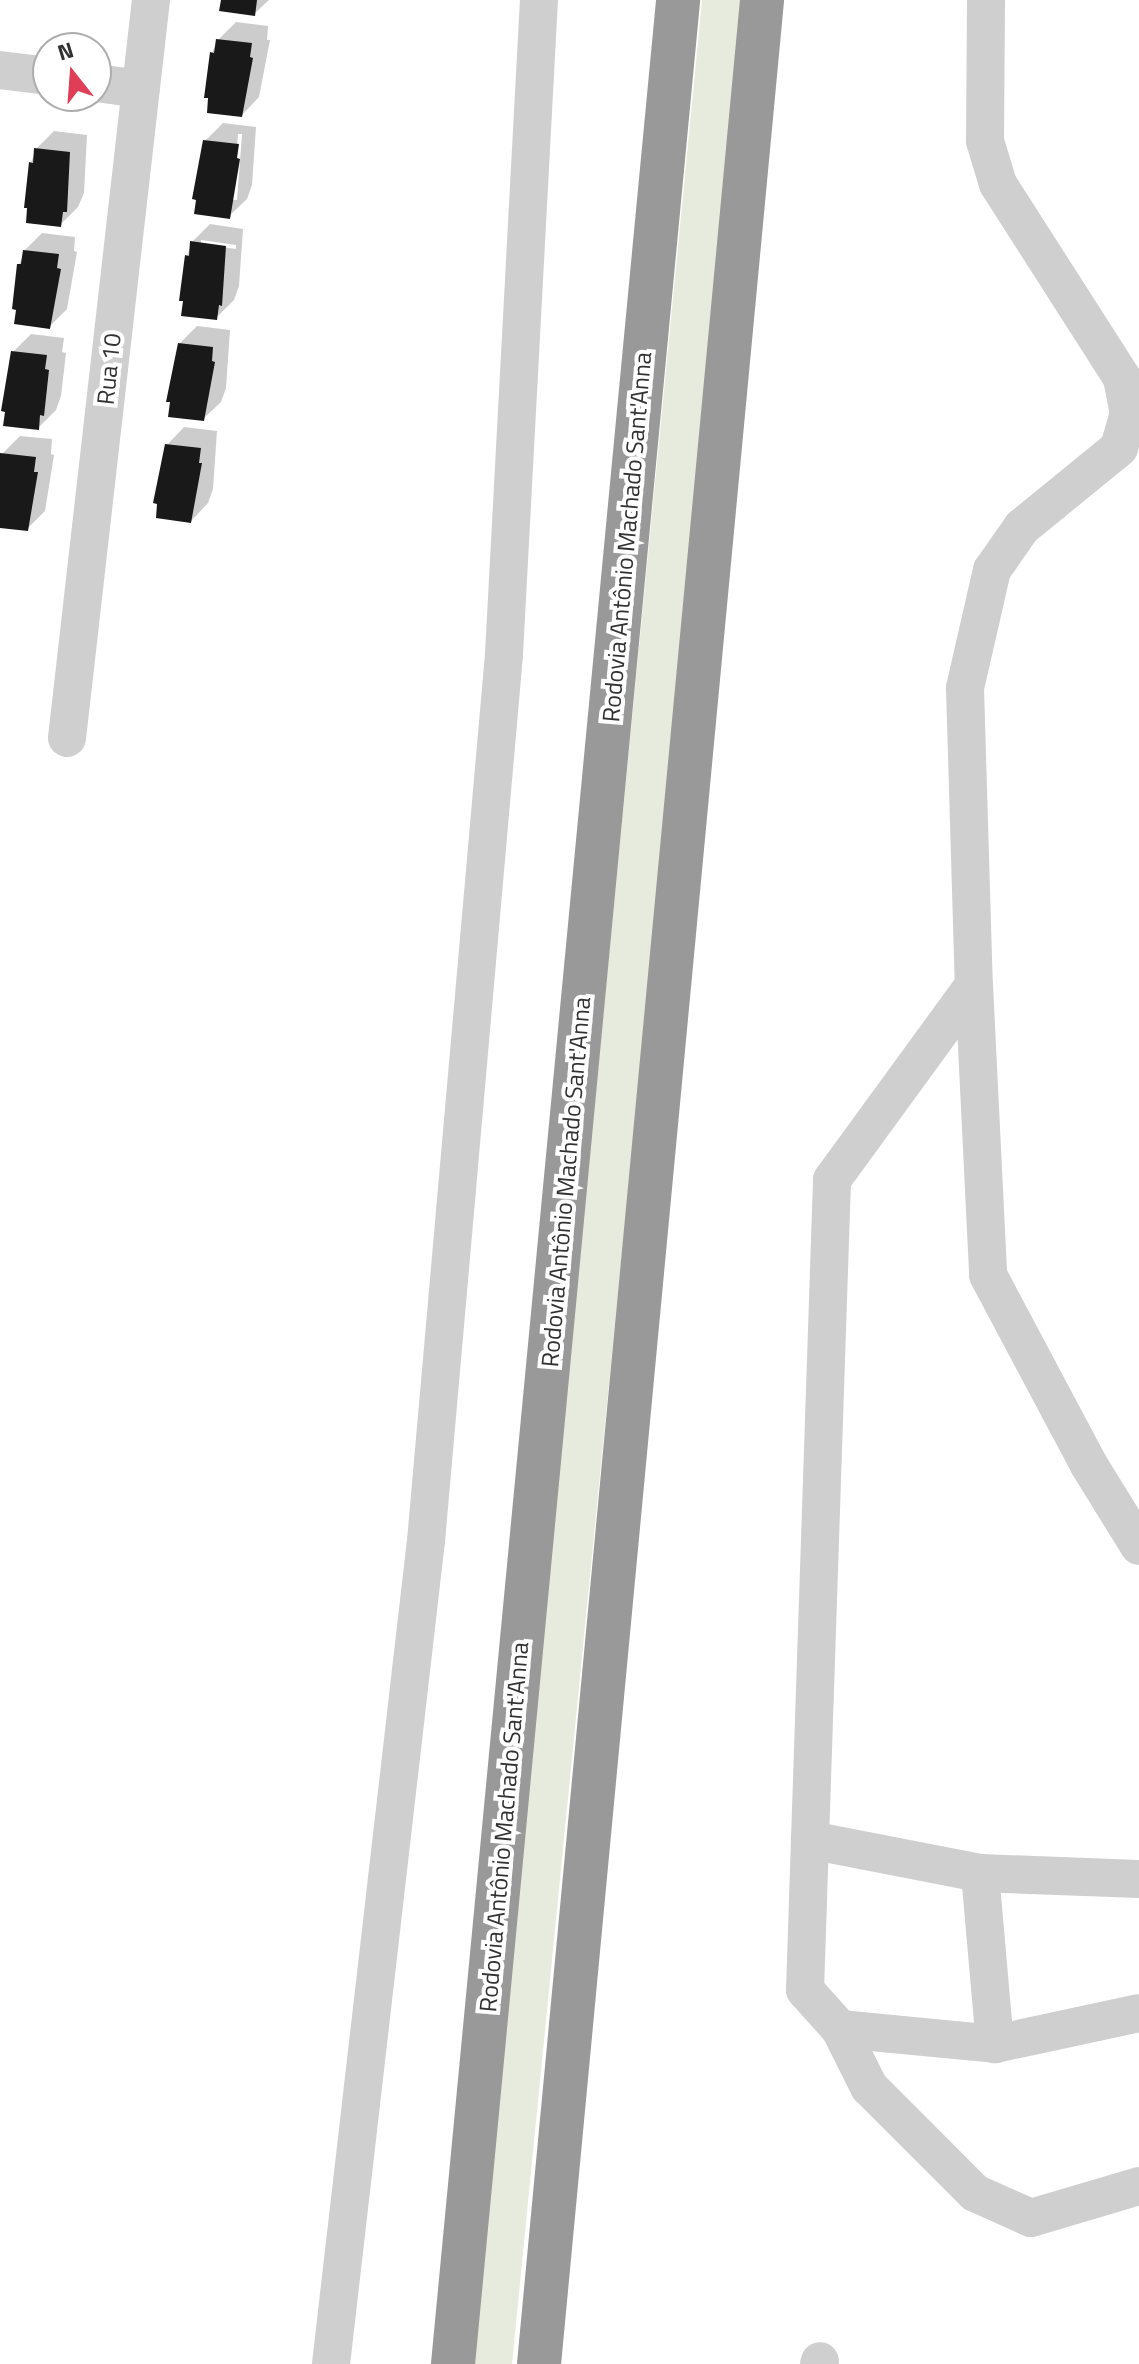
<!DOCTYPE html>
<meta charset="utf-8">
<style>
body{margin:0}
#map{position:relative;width:1139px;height:2364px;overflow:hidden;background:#fff;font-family:"Titillium Web",sans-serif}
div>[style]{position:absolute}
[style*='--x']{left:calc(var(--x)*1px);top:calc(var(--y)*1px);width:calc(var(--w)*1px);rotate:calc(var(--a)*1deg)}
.green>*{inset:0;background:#e6ebde}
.shadow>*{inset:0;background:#0003}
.building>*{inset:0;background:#191919}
.minor>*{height:38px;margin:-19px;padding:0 19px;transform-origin:19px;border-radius:19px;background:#cfcfcf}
.highway>*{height:44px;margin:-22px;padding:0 22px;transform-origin:22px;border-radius:22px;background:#999}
span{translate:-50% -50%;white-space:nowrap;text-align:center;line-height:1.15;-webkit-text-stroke:8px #fff;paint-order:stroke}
.street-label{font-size:24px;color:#323232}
.north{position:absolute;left:32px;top:32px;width:80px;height:80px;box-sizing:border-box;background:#fff;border:2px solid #adadad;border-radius:50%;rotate:343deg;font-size:22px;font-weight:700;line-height:32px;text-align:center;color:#323232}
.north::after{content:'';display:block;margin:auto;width:28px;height:36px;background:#e03d56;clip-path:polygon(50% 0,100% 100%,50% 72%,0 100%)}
</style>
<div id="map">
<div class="green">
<i style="clip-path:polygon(702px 0,743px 0,690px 565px,512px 2364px,472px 2364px)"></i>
</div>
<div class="shadow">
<i style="clip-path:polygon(223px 0,269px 0,254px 14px)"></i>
<i style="clip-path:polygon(236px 22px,268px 26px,267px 40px,270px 40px,259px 97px,242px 115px,212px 53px,218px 40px)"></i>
<i style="clip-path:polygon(evenodd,223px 123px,256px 127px,252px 185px,247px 199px,229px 216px,205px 141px,223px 123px,238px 134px,242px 134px,237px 200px,233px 200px,238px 134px)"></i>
<i style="clip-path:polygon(54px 131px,87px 135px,84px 193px,78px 207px,61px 224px,30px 206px,31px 163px,36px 149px)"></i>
<i style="clip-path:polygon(evenodd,210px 224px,243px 229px,239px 286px,234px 300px,216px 318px,187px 256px,192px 242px,210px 224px,201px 240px,236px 245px,236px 249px,201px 244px,201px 240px)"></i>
<i style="clip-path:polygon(42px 233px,75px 237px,74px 251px,77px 252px,67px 309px,49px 327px,19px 265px,25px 250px)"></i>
<i style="clip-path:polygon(197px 326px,230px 330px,226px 388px,221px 402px,203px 419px,179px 344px)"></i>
<i style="clip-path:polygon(31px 334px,64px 338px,62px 352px,66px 353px,61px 396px,56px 410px,38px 428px,13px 352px)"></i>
<i style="clip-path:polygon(184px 427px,217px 431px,213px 489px,208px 503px,191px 521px,167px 445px)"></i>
<i style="clip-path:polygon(20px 436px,52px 439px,51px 454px,54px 455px,45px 511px,27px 529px,0 526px,2px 454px)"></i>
</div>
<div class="building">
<i style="clip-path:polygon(221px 0,257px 0,255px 16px,219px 11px)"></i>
<i style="clip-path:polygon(216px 39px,252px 43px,250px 57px,253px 58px,242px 117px,207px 113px,208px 98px,204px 98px,210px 52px,214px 53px)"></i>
<i style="clip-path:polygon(203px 140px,239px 144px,237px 158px,240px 159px,230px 219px,194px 214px,196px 200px,192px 199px)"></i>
<i style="clip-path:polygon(34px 148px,70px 152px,67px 212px,63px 212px,61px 227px,26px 223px,27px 208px,24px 208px,29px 162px,33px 163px)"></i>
<i style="clip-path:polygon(190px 241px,226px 246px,222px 306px,219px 305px,217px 320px,181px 316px,183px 301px,179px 301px,185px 255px,189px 256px)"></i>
<i style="clip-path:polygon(23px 250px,59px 254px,57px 268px,61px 269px,50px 329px,14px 324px,16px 310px,12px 309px,17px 264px,21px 264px)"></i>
<i style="clip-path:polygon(178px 343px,213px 347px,212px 361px,215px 362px,204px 421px,168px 417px,170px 402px,166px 402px)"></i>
<i style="clip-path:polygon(11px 351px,47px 355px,45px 369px,49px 370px,44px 416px,40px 415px,39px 430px,3px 426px,5px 412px,1px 411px)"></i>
<i style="clip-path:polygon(165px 444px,201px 448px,199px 463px,202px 463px,191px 523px,156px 518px,157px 504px,153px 503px)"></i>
<i style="clip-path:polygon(0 453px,36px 457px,34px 472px,38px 472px,28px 531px,0 528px)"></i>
</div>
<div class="minor">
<i style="--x:986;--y:0;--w:141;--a:90.4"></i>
<i style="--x:985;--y:141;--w:45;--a:73.2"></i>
<i style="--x:998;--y:184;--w:230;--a:57.4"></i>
<i style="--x:1122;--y:378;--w:36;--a:79"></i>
<i style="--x:1129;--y:413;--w:36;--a:106"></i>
<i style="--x:1119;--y:448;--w:125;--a:140.8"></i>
<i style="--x:1022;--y:527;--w:52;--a:124.9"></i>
<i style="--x:992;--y:570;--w:121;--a:102.9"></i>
<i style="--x:965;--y:688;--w:297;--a:88.3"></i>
<i style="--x:974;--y:985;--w:290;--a:87.2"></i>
<i style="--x:988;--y:1275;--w:215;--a:62"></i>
<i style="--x:1089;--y:1465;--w:95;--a:58.3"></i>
<i style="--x:0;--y:70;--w:48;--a:7.1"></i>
<i style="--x:96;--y:83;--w:45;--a:7.6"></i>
<i style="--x:67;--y:738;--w:743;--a:-83.51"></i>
<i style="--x:974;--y:985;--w:241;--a:126.1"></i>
<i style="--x:832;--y:1180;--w:660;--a:91.91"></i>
<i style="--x:810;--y:1840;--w:173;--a:11"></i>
<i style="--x:980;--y:1873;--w:159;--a:2.2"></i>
<i style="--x:810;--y:1840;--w:150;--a:91.9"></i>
<i style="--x:805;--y:1990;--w:52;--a:48.1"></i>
<i style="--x:840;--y:2029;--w:156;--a:5.5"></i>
<i style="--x:995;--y:2044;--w:147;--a:-12.1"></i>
<i style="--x:980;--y:1873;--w:172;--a:85"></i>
<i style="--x:840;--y:2029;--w:65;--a:63.4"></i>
<i style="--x:869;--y:2087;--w:150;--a:45"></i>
<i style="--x:975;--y:2193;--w:61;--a:24.1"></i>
<i style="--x:1031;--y:2218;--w:113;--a:-16.5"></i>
<i style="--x:331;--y:2364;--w:828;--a:-83.42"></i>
<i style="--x:426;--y:1541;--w:890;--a:-84.97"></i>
<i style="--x:504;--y:654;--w:655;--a:-86.94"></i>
<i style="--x:819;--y:2364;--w:3;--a:-72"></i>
</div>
<div class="highway">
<i style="--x:453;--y:2364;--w:2375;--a:-84.56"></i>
<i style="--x:539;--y:2364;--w:2374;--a:-84.61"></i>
</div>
<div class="street-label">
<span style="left:109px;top:369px;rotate:-84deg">Rua 10</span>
<span style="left:627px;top:537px;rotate:-85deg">Rodovia Antônio Machado Sant'Anna</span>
<span style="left:566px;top:1182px;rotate:-85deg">Rodovia Antônio Machado Sant'Anna</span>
<span style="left:504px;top:1827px;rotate:-85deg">Rodovia Antônio Machado Sant'Anna</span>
</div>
<div class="north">N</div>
</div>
